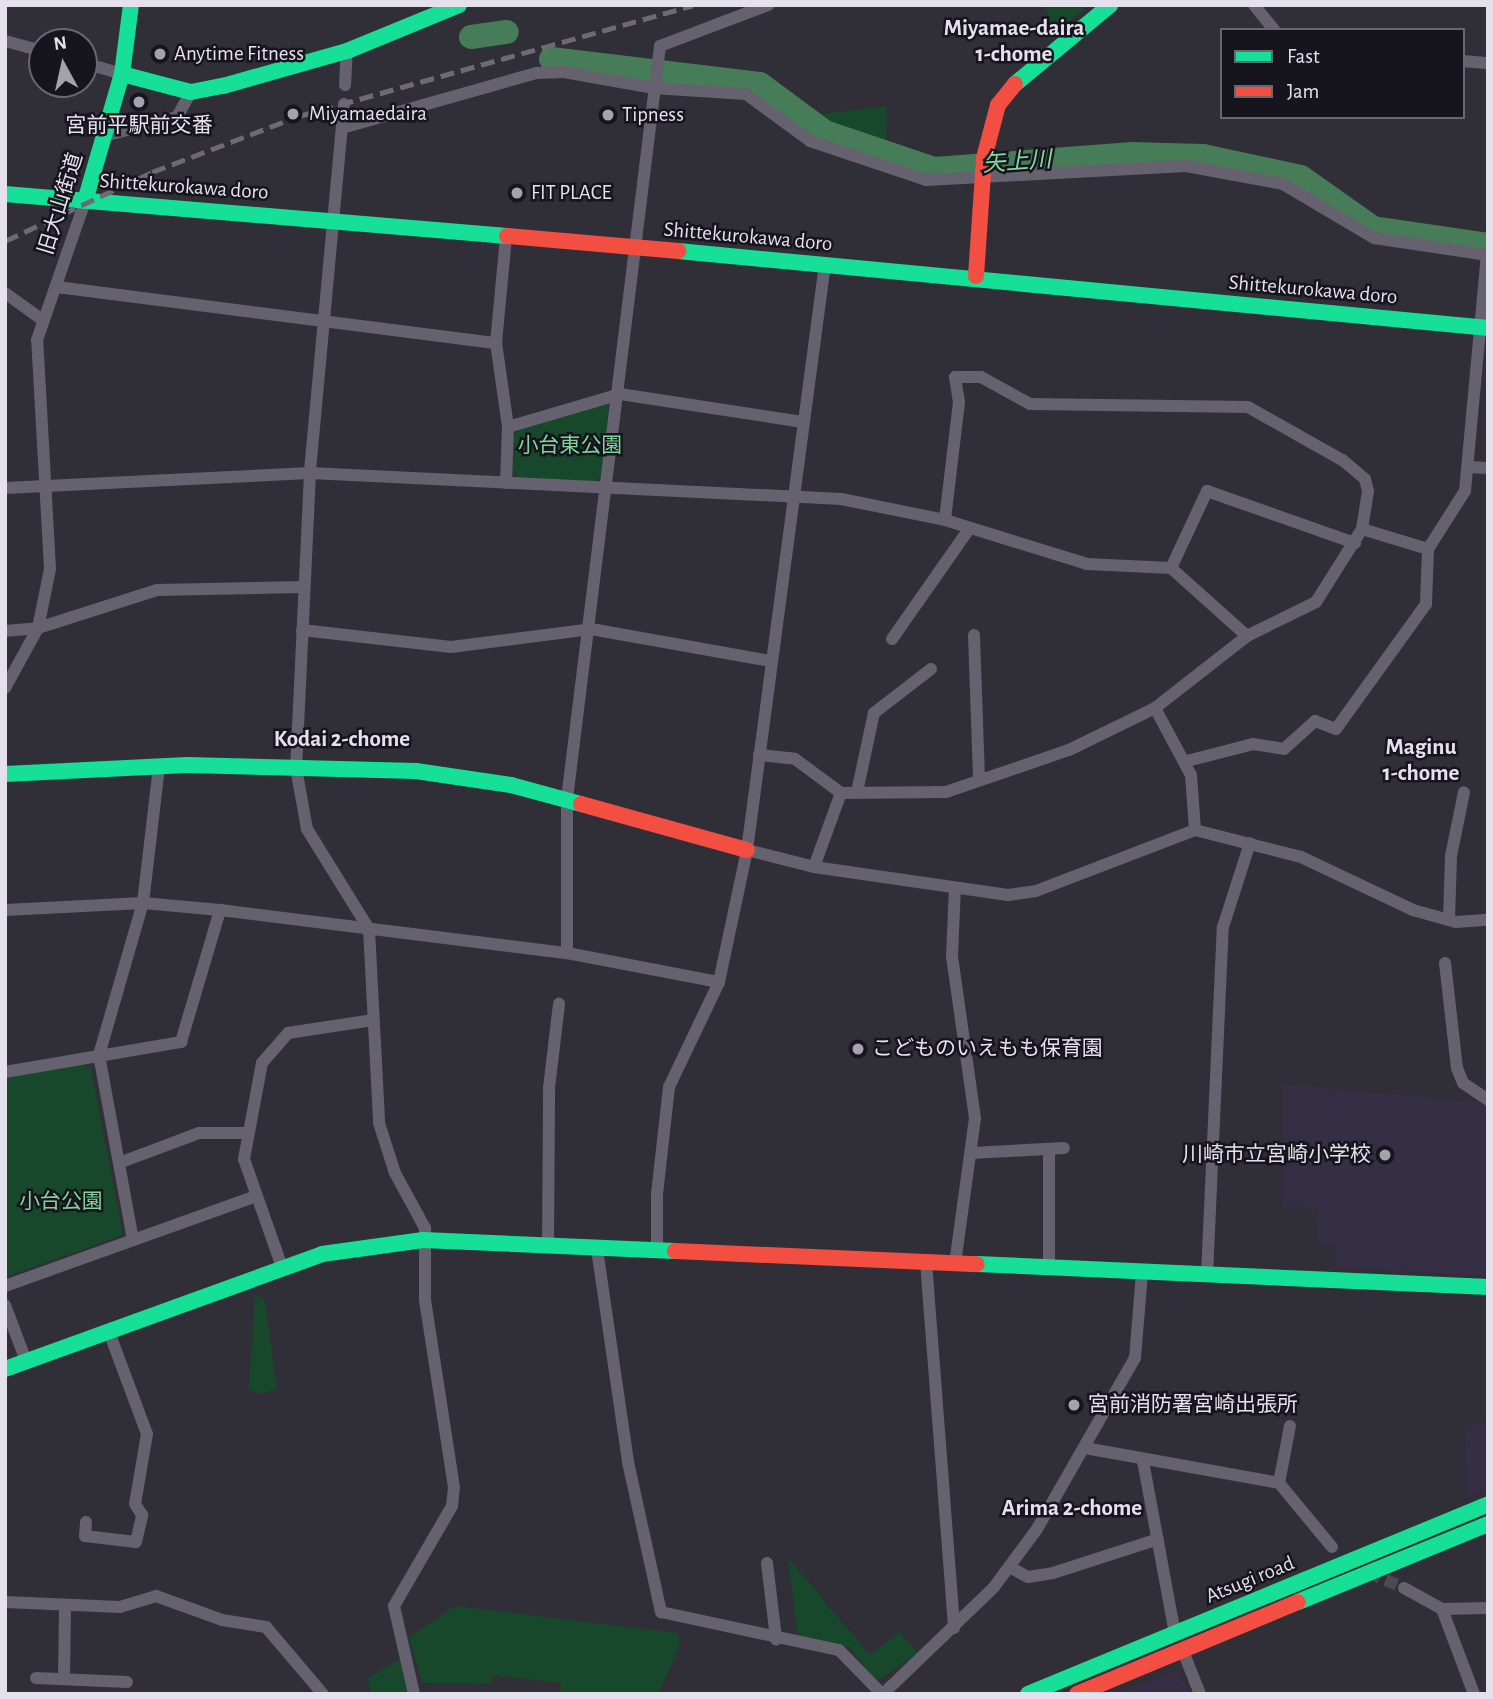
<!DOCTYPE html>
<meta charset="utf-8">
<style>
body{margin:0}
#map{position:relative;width:1493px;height:1699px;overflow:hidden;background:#302e37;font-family:"Alegreya Sans","Noto Sans JP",sans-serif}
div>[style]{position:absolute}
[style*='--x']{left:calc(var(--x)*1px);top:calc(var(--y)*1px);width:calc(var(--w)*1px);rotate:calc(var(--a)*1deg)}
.built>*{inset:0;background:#352e44}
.green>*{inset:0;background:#17482b}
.river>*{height:24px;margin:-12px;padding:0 12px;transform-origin:12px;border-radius:12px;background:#467c58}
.street-tunnel>*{height:12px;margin-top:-6px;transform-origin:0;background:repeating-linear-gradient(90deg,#4b4952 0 12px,transparent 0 18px)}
.street>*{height:12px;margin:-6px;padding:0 6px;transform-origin:6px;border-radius:6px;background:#65616e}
.fast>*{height:16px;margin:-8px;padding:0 8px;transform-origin:8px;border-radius:8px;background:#16e098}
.jam>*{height:16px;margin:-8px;padding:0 8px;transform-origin:8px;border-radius:8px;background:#f24e42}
.rail>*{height:4.5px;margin-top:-2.25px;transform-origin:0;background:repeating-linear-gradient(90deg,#6d6a74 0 14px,transparent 0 21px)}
.dots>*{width:19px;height:19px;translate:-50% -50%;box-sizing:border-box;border:4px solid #16141c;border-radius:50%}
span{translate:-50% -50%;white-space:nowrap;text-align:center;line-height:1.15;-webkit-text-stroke:5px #16141c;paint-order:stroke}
.poi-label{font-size:21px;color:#e4e1ed}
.left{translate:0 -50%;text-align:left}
.right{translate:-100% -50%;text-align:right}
.street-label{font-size:21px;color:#e4e1ed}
.park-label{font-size:21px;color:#7fd599}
.neighbourhood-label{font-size:23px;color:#e4e1ed;font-weight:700}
.water-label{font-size:23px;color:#86dca0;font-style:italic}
.frame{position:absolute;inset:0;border:7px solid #e4e1ed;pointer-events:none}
.legend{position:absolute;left:1220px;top:28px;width:245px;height:91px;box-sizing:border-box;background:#16141c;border:2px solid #686670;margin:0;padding:9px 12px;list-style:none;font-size:21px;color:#e4e1ed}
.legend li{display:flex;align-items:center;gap:14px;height:35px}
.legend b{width:35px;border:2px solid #686670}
.north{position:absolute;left:28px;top:28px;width:70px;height:70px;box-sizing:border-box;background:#16141c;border:2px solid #686670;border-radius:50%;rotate:352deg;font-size:19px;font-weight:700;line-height:28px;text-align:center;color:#e4e1ed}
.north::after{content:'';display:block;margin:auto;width:24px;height:32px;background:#a5a2ad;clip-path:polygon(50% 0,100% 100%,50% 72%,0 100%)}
</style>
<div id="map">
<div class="built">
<i style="clip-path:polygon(1283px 1084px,1488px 1103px,1488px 1276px,1335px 1268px,1336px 1246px,1317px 1245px,1319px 1207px,1282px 1208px)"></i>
<i style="clip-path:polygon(1488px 1423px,1488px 1489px,1466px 1498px,1465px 1425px)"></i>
<i style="clip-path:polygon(1176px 1671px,1192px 1694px,1118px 1694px)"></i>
</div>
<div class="green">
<i style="clip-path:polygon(1043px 5px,1090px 5px,1056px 32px)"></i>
<i style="clip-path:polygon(887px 106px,886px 146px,826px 129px,811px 115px)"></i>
<i style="clip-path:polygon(609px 403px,602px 475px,594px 482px,518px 477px,512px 469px,513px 435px,523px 426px)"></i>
<i style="clip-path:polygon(85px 1064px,91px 1069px,123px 1235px,5px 1277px,5px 1077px)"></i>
<i style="clip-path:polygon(255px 1295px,265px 1300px,277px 1389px,259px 1394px,249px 1389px)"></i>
<i style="clip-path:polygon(788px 1558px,870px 1655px,899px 1632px,918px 1653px,876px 1682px,849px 1647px,798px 1639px)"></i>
<i style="clip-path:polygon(455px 1606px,678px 1633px,679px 1647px,659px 1694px,560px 1694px,561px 1683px,492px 1675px,491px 1684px,422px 1683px,409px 1637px)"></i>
<i style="clip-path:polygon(400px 1659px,408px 1694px,371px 1694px,368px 1678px)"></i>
</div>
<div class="river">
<i style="--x:471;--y:37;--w:36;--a:-8"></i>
<i style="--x:551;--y:59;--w:210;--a:6.8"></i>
<i style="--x:760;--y:84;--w:81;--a:36.4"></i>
<i style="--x:825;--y:132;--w:115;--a:18.7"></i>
<i style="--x:934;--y:169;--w:199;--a:-4.3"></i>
<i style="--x:1132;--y:154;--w:71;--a:1.6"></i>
<i style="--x:1203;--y:156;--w:100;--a:12.1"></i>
<i style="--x:1301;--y:177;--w:88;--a:35.3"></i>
<i style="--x:1373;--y:228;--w:116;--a:8.4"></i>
</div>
<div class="street-tunnel">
<i style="--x:1369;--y:1573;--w:38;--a:23"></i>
</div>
<div class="street">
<i style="--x:1254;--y:5;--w:32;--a:51"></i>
<i style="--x:5;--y:41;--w:38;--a:15"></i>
<i style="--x:1463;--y:61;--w:25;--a:5"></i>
<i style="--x:84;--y:63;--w:40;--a:16"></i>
<i style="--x:345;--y:85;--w:34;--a:-87"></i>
<i style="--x:344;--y:104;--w:371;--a:95.3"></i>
<i style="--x:310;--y:473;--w:295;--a:92.7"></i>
<i style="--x:296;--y:768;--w:62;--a:79.8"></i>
<i style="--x:307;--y:829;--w:118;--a:58.2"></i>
<i style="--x:369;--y:929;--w:194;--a:87"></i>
<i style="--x:379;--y:1123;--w:52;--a:72.3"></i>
<i style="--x:395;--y:1173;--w:63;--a:61.4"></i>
<i style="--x:425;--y:1228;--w:72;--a:90"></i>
<i style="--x:425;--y:1300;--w:189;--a:81.2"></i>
<i style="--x:454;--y:1487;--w:19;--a:96"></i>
<i style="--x:452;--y:1506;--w:116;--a:120.1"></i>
<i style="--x:394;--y:1606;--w:90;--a:77.2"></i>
<i style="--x:342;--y:128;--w:203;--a:-15.8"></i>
<i style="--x:537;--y:73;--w:27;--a:-2"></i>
<i style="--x:564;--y:72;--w:90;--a:10.2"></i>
<i style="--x:653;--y:88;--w:93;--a:3.7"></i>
<i style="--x:746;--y:94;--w:79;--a:36.3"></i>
<i style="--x:810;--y:141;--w:122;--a:18.6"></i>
<i style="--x:926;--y:180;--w:260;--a:-3.1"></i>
<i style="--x:1186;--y:166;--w:99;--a:10.5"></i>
<i style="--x:1283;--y:184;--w:106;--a:30.7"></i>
<i style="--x:1374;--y:238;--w:115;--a:8.5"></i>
<i style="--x:104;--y:136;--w:75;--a:-14.6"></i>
<i style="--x:177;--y:117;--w:29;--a:-61"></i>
<i style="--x:57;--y:287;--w:443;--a:7.3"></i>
<i style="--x:5;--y:293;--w:44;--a:35.8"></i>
<i style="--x:508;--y:427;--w:117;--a:-16.4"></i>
<i style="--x:620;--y:394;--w:185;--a:8.7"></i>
<i style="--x:1468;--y:467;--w:20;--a:3"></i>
<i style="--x:506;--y:483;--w:56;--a:-88"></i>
<i style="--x:508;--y:427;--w:85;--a:-98.1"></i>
<i style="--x:496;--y:343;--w:106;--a:-84.6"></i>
<i style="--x:5;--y:488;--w:305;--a:-2.8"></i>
<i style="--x:310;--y:473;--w:532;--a:2.8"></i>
<i style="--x:841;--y:499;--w:106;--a:11.4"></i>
<i style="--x:945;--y:520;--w:149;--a:17.2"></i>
<i style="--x:1087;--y:564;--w:84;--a:2.7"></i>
<i style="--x:1171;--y:568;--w:102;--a:41.8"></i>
<i style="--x:1362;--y:529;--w:69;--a:16.9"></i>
<i style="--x:1171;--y:568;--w:85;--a:-64.9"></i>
<i style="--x:1207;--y:491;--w:157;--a:19.4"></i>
<i style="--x:302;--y:630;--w:150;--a:6.5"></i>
<i style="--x:451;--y:647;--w:141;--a:-7.3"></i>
<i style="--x:591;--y:629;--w:183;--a:10.1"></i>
<i style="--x:5;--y:631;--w:33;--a:-5"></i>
<i style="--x:38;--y:628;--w:125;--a:-17.7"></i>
<i style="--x:157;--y:590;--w:147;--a:-1.2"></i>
<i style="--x:974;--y:635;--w:145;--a:88"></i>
<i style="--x:892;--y:639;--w:134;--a:-55"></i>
<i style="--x:5;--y:688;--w:68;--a:-61.2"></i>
<i style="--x:38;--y:628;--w:60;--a:-78.5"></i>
<i style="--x:50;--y:569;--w:229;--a:-93.2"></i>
<i style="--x:37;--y:340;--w:147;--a:-70.9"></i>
<i style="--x:1155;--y:708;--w:76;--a:61.8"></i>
<i style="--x:1191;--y:775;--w:55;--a:85.8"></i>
<i style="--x:759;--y:755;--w:36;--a:6"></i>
<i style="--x:795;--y:759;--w:57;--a:36.5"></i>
<i style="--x:841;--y:793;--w:105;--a:-0.5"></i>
<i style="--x:946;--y:792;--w:130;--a:-18.9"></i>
<i style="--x:1069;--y:750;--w:96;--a:-26"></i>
<i style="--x:1155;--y:708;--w:117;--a:-38"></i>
<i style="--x:1247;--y:636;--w:77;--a:-26.2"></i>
<i style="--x:1316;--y:602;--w:86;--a:-57.8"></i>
<i style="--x:1362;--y:529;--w:38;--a:-81"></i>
<i style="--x:1368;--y:491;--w:12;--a:-104"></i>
<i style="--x:1365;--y:479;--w:30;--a:-140"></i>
<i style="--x:1342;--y:460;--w:108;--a:-150.6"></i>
<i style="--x:1248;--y:407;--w:218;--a:-179.2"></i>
<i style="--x:1030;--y:404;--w:56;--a:-151.1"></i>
<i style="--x:981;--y:377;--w:26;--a:180"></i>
<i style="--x:955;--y:377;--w:25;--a:81"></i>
<i style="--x:959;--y:402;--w:119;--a:96.8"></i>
<i style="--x:1187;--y:761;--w:68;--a:-14.4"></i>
<i style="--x:1253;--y:744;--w:31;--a:9"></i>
<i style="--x:1284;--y:749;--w:42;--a:-42.1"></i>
<i style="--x:1315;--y:721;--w:22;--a:21"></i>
<i style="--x:1336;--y:729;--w:154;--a:-54.2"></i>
<i style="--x:1426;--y:604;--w:55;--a:-87.9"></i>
<i style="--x:1428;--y:549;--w:69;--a:-57.5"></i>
<i style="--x:1465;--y:491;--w:237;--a:-84.7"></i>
<i style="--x:857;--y:792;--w:81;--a:-77.9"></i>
<i style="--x:874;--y:713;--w:72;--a:-37.7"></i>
<i style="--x:747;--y:850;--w:69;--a:14.2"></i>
<i style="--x:814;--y:867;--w:196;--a:8.2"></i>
<i style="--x:1008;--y:895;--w:28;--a:-8"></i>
<i style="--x:1036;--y:891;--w:170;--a:-21"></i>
<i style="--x:1195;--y:830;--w:109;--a:14.3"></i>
<i style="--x:1301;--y:857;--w:124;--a:25.3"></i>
<i style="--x:1413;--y:910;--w:45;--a:15.6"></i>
<i style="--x:1456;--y:922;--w:32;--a:-4"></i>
<i style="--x:814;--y:867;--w:79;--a:-70"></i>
<i style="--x:5;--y:910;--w:138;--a:-2.9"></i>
<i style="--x:143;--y:903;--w:77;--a:5.2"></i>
<i style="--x:220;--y:910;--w:350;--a:7.1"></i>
<i style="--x:567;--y:953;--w:155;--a:10.8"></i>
<i style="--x:1449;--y:920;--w:64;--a:-88.2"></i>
<i style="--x:1451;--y:856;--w:65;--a:-78.5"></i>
<i style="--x:567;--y:953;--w:154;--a:-90"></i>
<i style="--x:567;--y:799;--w:759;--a:-82.96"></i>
<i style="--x:660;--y:46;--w:116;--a:-20.8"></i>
<i style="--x:1445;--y:963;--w:106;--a:83.5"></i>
<i style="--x:1457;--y:1068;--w:16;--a:68"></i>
<i style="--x:1463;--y:1083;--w:30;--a:34"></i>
<i style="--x:5;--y:1072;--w:179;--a:-9.7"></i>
<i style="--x:181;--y:1042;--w:138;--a:-73.5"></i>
<i style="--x:1049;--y:1149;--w:119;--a:90"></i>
<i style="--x:972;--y:1153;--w:92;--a:-3.1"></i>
<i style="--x:119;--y:1163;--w:85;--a:-20.6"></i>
<i style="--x:199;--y:1133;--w:47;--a:0"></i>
<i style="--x:133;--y:1240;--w:188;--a:-100.4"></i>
<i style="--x:99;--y:1055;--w:158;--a:-73.9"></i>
<i style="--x:143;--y:903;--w:138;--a:-83.3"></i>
<i style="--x:548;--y:1245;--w:157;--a:-89.6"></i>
<i style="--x:549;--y:1088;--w:85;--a:-83.2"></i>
<i style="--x:597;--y:1249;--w:215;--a:81.7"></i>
<i style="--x:628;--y:1462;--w:154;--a:77.6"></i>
<i style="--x:661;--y:1612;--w:182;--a:12.1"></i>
<i style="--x:839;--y:1650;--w:62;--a:45.7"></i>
<i style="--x:657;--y:1250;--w:56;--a:-90"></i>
<i style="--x:657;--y:1194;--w:108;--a:-83.6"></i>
<i style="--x:669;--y:1087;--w:116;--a:-64.5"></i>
<i style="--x:719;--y:982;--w:135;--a:-78"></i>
<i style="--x:747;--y:850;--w:591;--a:-82.42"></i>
<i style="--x:926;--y:1262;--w:367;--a:85.6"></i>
<i style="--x:955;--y:1264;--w:147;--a:-82.2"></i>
<i style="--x:975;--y:1118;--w:164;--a:-98.1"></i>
<i style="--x:952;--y:956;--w:68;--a:-87.5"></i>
<i style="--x:282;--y:1267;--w:114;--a:-109.4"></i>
<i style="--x:244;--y:1159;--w:98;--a:-79.4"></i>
<i style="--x:262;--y:1063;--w:40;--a:-49"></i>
<i style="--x:288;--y:1033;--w:86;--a:-8.7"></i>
<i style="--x:1207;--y:1275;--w:348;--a:-87.4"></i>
<i style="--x:1223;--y:927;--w:88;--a:-72.2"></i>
<i style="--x:5;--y:1286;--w:264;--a:-19.7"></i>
<i style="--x:5;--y:1305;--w:60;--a:69.4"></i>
<i style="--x:1085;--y:1448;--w:197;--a:10.2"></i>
<i style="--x:1279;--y:1483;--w:83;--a:50.4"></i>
<i style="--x:1143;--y:1461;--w:176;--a:79.5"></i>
<i style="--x:1279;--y:1483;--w:58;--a:-79.1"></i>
<i style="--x:86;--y:1522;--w:14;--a:94"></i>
<i style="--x:85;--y:1536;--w:51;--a:6.7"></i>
<i style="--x:136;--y:1542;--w:28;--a:-77"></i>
<i style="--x:142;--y:1515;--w:13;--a:-122"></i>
<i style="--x:135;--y:1504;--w:71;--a:-80.3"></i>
<i style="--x:147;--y:1434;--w:109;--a:-110.4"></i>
<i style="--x:767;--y:1563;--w:77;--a:83.2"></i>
<i style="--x:1011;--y:1568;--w:19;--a:28"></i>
<i style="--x:1028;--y:1577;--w:25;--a:-9"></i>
<i style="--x:1053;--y:1573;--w:110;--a:-17.9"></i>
<i style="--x:1404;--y:1588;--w:43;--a:28.9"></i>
<i style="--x:1442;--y:1609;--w:91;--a:69.4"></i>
<i style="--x:5;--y:1602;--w:115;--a:2.5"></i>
<i style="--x:120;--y:1607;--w:38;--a:-17"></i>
<i style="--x:156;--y:1596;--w:70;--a:20"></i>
<i style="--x:222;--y:1620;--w:45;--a:9"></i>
<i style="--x:266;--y:1627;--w:88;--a:49.6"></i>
<i style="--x:1442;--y:1609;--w:46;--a:-1.2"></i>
<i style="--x:1183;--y:1651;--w:46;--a:68.4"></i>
<i style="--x:36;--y:1678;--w:91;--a:2.5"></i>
<i style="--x:64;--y:1679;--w:74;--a:-89.2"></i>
<i style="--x:883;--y:1694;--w:154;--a:-43.9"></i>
<i style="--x:994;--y:1587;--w:72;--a:-53.4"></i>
<i style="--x:1037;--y:1529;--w:197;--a:-60.2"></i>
<i style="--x:1135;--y:1358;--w:85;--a:-85.3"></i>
</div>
<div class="fast">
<i style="--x:122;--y:74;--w:71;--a:14.6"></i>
<i style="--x:191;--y:92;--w:33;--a:-11"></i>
<i style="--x:223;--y:86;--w:129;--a:-15.8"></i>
<i style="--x:347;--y:51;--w:121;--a:-22.3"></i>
<i style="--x:1015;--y:84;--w:124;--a:-39.7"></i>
<i style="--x:5;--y:194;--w:504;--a:4.78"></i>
<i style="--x:85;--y:201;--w:132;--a:-73.8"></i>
<i style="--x:122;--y:74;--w:70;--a:-82.6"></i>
<i style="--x:678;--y:251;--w:814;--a:5.43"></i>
<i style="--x:5;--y:774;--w:182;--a:-2.8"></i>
<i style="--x:187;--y:765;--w:229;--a:1.5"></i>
<i style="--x:416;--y:771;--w:96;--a:8.4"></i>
<i style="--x:511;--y:785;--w:73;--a:15.2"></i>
<i style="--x:977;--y:1264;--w:512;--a:2.58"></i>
<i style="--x:5;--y:1369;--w:337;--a:-19.9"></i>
<i style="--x:322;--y:1254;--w:102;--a:-7.9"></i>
<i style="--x:423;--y:1240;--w:252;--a:2.5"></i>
<i style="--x:1298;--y:1602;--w:205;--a:-22.3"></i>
<i style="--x:1028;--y:1694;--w:498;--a:-22.4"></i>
</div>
<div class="jam">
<i style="--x:507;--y:236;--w:172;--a:5"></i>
<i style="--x:976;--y:276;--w:118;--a:-86.1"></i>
<i style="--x:984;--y:158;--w:55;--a:-75.2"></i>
<i style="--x:998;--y:105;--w:27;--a:-51"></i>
<i style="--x:581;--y:804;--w:172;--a:15.5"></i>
<i style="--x:675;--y:1251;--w:302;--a:2.5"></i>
<i style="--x:1077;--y:1694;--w:239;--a:-22.6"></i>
</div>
<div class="rail">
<i style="--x:5;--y:241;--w:162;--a:-25.1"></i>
<i style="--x:152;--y:172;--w:157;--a:-20.9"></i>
<i style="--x:299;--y:116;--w:409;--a:-15.7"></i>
</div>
<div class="dots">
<i style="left:160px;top:54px;background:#a5a2ad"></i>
<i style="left:139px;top:102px;background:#a5a2ad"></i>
<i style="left:293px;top:114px;background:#a5a2ad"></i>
<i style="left:608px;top:115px;background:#a5a2ad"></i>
<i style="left:517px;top:193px;background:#a5a2ad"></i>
<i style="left:858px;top:1049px;background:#a5a2ad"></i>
<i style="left:1385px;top:1155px;background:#a5a2ad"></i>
<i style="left:1074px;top:1405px;background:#a5a2ad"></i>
</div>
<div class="poi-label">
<span class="left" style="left:174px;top:54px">Anytime Fitness</span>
<span class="left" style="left:309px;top:114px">Miyamaedaira</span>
<span class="left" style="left:622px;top:115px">Tipness</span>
<span style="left:139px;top:126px">宮前平駅前交番</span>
<span class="left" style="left:531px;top:193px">FIT PLACE</span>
<span class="left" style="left:872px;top:1049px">こどものいえもも保育園</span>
<span class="right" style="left:1371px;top:1155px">川崎市立宮崎小学校</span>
<span class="left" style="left:1088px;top:1405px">宮前消防署宮崎出張所</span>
</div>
<div class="street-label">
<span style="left:184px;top:187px;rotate:4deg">Shittekurokawa doro</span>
<span style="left:61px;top:204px;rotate:-73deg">旧大山街道</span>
<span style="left:748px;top:237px;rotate:5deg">Shittekurokawa doro</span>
<span style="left:1313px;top:290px;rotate:5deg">Shittekurokawa doro</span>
<span style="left:1250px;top:1580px;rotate:-22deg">Atsugi road</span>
</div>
<div class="park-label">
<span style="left:570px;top:446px">小台東公園</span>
<span style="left:61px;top:1202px">小台公園</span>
</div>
<div class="neighbourhood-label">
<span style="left:1014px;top:42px">Miyamae-daira<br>1-chome</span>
<span style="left:342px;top:740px">Kodai 2-chome</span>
<span style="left:1421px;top:761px">Maginu<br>1-chome</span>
<span style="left:1072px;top:1509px">Arima 2-chome</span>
</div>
<div class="water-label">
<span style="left:1017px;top:163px;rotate:-4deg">矢上川</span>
</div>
<div class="frame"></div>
<ul class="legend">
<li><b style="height:9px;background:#16e098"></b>Fast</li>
<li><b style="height:9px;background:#f24e42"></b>Jam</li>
</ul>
<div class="north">N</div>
</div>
